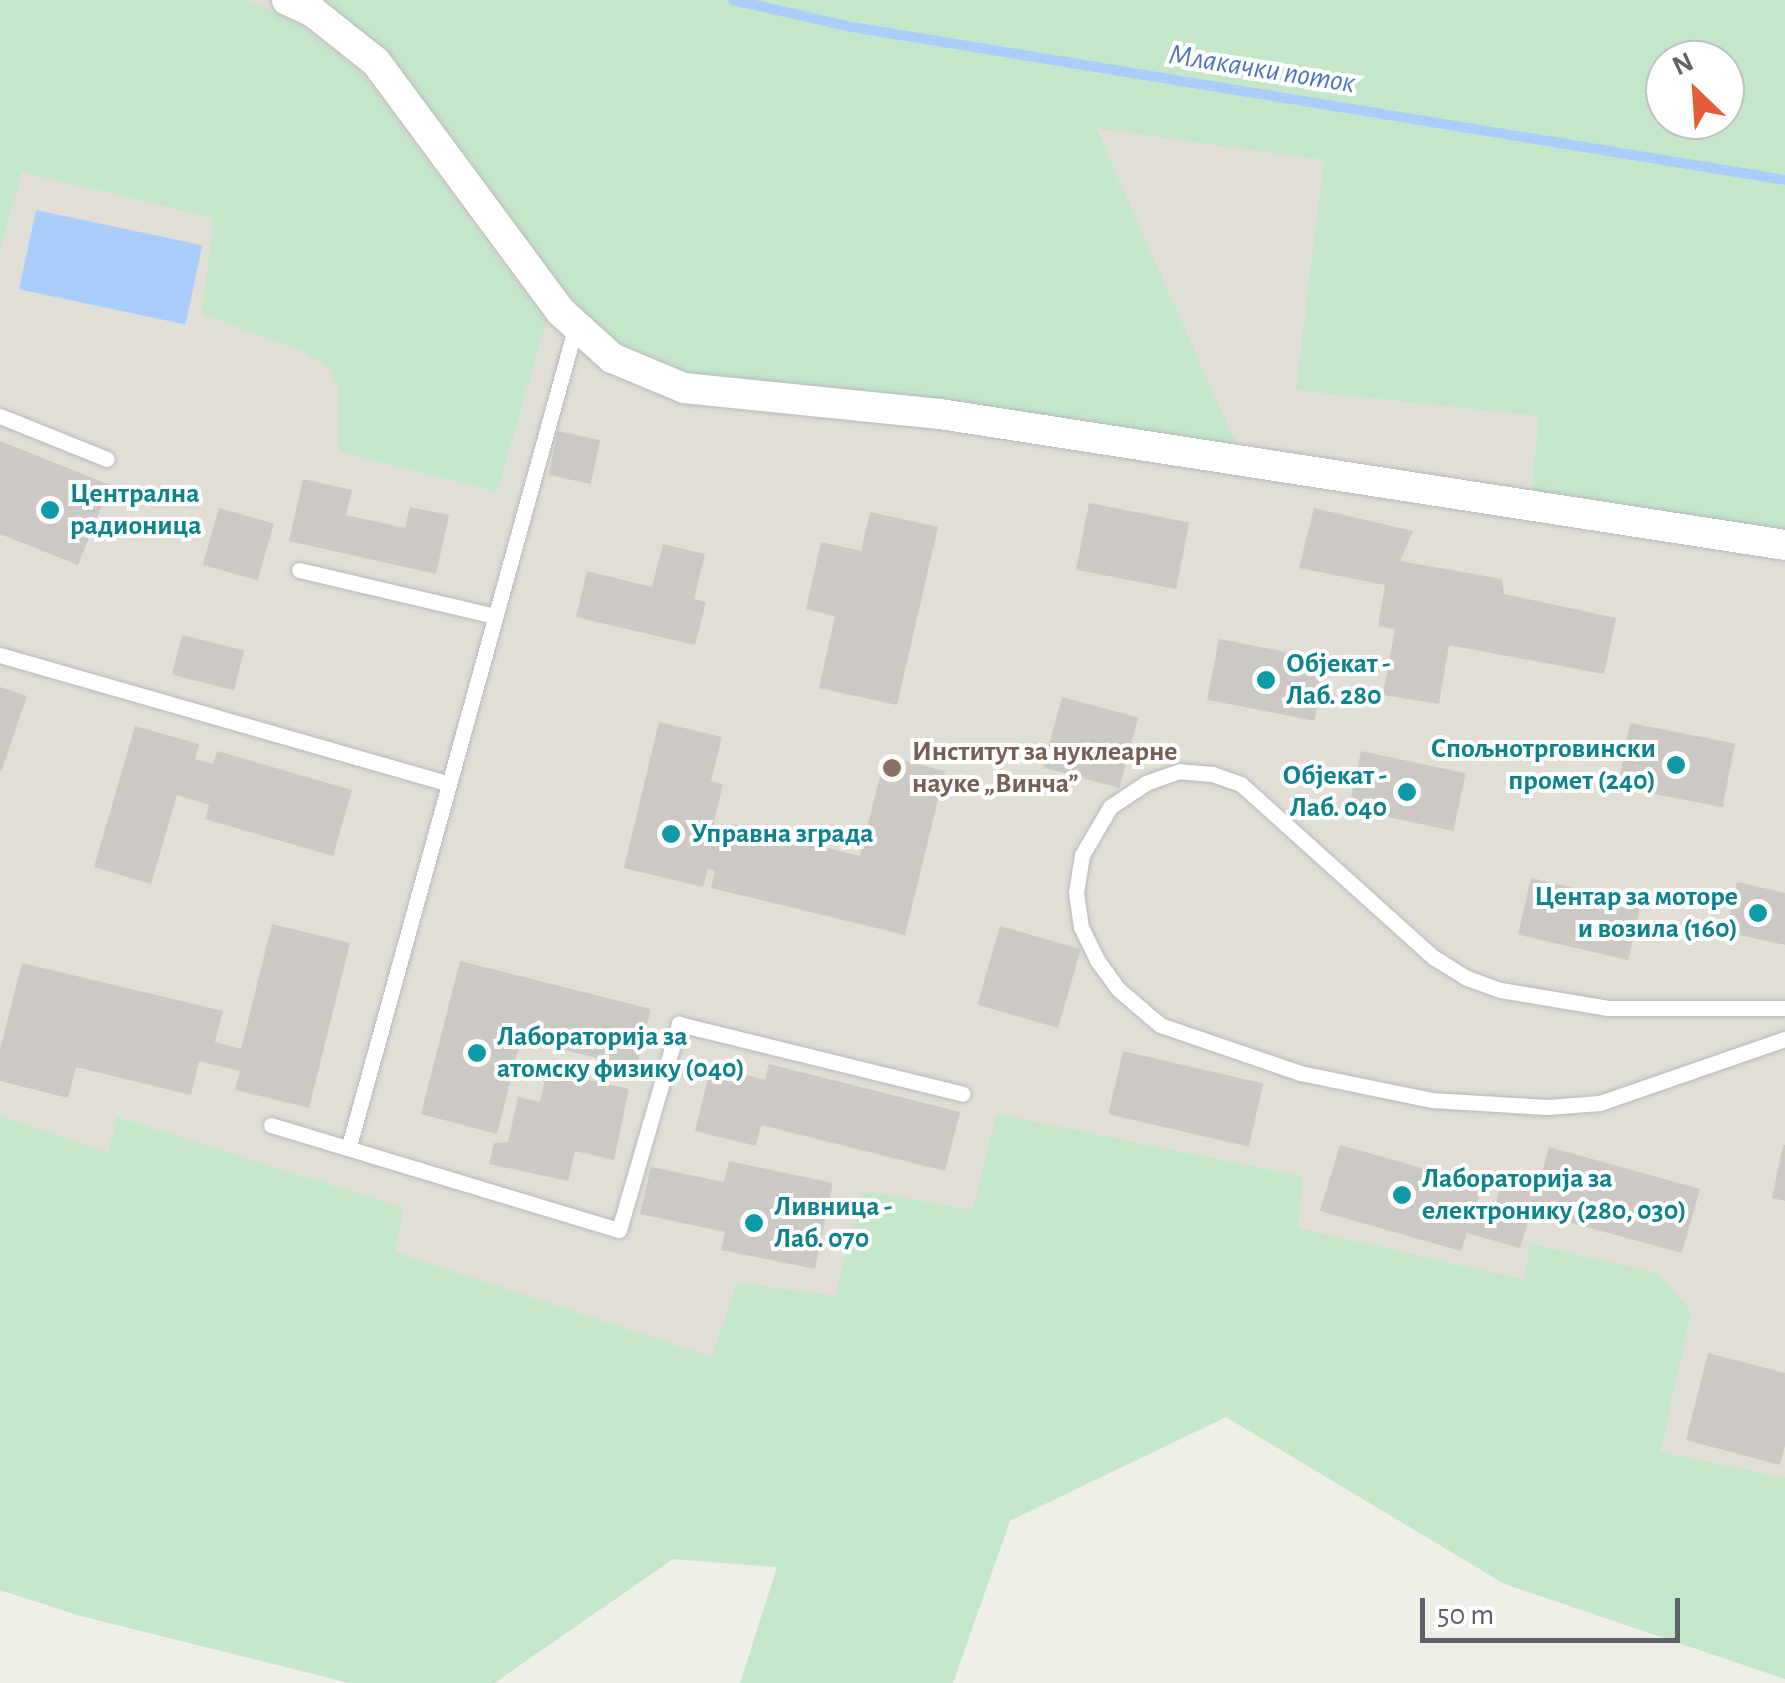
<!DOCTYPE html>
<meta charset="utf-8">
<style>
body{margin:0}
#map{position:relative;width:1785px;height:1683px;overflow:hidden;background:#f0efe7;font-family:"Alegreya Sans",sans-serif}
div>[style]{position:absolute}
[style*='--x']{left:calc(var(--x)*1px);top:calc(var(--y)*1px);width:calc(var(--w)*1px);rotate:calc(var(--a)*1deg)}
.education>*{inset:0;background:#e0ded5}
.green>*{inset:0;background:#c4e6c9}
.water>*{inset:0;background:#aacefc;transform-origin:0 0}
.stream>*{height:10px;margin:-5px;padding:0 5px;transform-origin:5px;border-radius:5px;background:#aacefc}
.building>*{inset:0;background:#ccc9c4;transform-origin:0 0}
.roads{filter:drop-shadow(0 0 2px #b7b8bd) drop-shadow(0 0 2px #b7b8bd)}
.service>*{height:15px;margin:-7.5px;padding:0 7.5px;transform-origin:7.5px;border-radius:7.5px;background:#fff}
.minor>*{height:30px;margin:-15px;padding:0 15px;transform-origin:15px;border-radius:15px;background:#fff}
.dots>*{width:28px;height:28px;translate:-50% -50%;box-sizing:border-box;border:5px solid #fff;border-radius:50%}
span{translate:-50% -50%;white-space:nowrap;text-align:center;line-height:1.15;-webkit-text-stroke:8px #fff;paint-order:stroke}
.culture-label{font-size:28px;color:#0d838f;font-weight:700}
.left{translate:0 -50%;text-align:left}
.right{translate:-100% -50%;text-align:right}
.education-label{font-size:28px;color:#785e54;font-weight:700}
.water-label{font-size:30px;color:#4c75c1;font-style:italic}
.north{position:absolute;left:1645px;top:40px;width:100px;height:100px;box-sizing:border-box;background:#fff;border:2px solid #bfc0c2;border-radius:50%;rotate:335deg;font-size:28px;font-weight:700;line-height:40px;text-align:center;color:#5e6167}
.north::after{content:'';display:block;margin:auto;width:35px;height:45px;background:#e45d38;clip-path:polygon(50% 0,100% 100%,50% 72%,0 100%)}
.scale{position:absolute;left:1420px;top:1598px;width:260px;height:45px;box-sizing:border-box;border:5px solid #5e6167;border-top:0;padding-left:12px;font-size:30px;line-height:35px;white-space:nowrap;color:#5e6167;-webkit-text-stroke:8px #fff;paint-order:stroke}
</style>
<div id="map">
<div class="education">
<i style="clip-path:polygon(evenodd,0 0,1785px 0,1785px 1679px,1505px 1584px,1226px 1417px,963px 1543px,778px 1567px,673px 1559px,494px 1683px,350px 1683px,81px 1616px,0 1590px,0 0,1665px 60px,1725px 60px,1725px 120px,1665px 120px,1665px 60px)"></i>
</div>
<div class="green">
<i style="clip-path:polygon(0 0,248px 0,299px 24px,362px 73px,546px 322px,497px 492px,339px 452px,339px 389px,329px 368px,302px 351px,202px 314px,214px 218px,22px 172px,0 249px)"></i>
<i style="clip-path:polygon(evenodd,313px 0,1785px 0,1785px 533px,1531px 496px,1539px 416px,1296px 390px,1324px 160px,1096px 128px,1239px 451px,684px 376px,612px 346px,560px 299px,313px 0,1665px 60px,1725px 60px,1725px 120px,1665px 120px,1665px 60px)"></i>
<i style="clip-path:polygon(997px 1114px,1303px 1177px,1298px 1228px,1524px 1280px,1530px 1244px,1658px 1273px,1691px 1312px,1660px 1452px,1785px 1478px,1785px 1679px,1505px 1584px,1226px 1417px,1010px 1521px,953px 1683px,740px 1683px,777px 1567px,673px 1559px,494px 1683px,350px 1683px,81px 1616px,0 1590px,0 1116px,108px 1153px,117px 1117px,403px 1208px,395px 1252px,712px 1357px,737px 1283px,835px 1296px,864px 1191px,972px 1210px)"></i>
</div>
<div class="water">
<i style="left:36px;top:210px;width:170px;height:81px;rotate:12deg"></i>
</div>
<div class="stream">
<i style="--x:733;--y:0;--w:122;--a:12.8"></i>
<i style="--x:852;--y:27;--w:945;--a:9.31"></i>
</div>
<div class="building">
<i style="left:558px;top:431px;width:43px;height:45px;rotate:12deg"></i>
<i style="clip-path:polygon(0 441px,110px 485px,78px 565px,0 534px)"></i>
<i style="clip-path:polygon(303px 479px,352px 490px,346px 515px,405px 528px,410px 507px,449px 515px,436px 574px,289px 541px)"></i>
<i style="left:1089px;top:503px;width:102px;height:68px;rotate:11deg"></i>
<i style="left:219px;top:508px;width:57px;height:59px;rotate:16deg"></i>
<i style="clip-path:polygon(1314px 508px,1413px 531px,1400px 561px,1502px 579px,1504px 594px,1616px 618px,1604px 674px,1449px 645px,1439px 704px,1383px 695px,1395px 629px,1378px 626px,1385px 585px,1299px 568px)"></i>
<i style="clip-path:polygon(870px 512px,938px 527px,897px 705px,819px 688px,835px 616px,806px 609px,821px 542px,861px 551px)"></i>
<i style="clip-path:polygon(663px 544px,705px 554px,694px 599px,706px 602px,695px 645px,576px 617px,587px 571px,652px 587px)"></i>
<i style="left:182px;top:635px;width:64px;height:41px;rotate:14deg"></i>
<i style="left:1219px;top:639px;width:109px;height:62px;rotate:11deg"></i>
<i style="clip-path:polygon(0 687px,27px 696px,1px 772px,0 771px)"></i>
<i style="left:1062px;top:697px;width:79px;height:73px;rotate:15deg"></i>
<i style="clip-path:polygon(659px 722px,722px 737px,711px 781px,723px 784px,709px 843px,725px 847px,731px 824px,860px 856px,885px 756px,945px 771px,905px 935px,711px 888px,715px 871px,708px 869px,703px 887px,624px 868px)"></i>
<i style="left:1630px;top:723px;width:107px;height:65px;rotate:11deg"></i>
<i style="clip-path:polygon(135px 726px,199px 744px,195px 759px,213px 764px,217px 751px,352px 790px,333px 856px,205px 819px,209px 805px,177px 795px,151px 884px,94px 867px)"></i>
<i style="left:1361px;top:751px;width:107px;height:59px;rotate:12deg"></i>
<i style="left:1531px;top:878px;width:113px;height:58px;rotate:13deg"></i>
<i style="clip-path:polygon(1737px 882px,1785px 893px,1785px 945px,1726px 932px)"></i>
<i style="clip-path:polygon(272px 924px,350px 943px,309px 1108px,235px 1090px,240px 1071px,199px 1061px,191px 1095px,76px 1067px,68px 1098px,0 1081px,0 1050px,22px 963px,223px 1011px,215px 1042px,241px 1049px)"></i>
<i style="left:1000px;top:926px;width:84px;height:82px;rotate:16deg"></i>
<i style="clip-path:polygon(460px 961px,651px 1009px,636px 1068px,521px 1039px,497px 1134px,421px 1114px)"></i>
<i style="left:1123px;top:1051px;width:144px;height:65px;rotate:13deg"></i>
<i style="clip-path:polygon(769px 1064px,960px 1112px,945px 1171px,761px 1125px,756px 1146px,695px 1131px,711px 1066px,765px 1080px)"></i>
<i style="clip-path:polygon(547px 1071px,629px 1089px,614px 1160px,575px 1151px,568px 1181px,489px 1164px,494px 1143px,508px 1142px,518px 1097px,540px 1102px)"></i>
<i style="clip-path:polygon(1340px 1145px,1482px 1185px,1477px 1204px,1494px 1209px,1504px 1173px,1539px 1183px,1549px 1147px,1700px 1189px,1682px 1253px,1531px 1212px,1520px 1248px,1467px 1233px,1461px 1251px,1320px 1211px)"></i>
<i style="clip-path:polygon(1783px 1145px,1785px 1145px,1785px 1201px,1772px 1198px)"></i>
<i style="clip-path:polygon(729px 1161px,833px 1183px,815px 1269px,721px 1250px,725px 1232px,640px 1214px,651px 1167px,724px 1182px)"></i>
<i style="clip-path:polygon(1708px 1353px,1785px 1373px,1785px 1445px,1780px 1465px,1686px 1440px)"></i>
</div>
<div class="roads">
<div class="service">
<i style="--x:0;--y:416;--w:115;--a:21.9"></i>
<i style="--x:299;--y:570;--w:201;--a:13.2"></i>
<i style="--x:0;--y:655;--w:467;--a:16"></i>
<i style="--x:1785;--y:1008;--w:177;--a:180"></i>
<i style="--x:1608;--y:1008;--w:109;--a:-170.5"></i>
<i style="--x:1500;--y:990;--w:37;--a:-160"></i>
<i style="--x:1465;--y:977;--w:36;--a:-148"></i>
<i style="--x:1434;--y:958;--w:260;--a:-138"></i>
<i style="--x:1241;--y:784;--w:31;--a:-161"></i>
<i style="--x:1212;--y:774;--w:32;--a:-175"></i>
<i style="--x:1180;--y:771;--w:36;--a:161"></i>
<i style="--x:1146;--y:783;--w:43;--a:146.3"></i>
<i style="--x:1110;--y:807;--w:56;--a:120.3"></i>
<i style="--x:1082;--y:855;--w:37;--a:99"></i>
<i style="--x:1076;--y:892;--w:35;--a:82"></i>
<i style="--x:1081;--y:927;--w:37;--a:64"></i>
<i style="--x:1097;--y:960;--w:36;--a:54"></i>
<i style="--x:1118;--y:989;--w:55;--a:40.6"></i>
<i style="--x:1160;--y:1025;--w:148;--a:18.9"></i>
<i style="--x:1300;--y:1073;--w:134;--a:11.6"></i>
<i style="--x:1431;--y:1100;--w:116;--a:3.5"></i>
<i style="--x:1547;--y:1107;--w:53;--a:-4.3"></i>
<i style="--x:1600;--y:1103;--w:196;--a:-19.1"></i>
<i style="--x:271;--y:1125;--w:363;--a:16.8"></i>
<i style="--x:619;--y:1230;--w:215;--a:-73.8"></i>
<i style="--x:679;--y:1024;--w:292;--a:13.8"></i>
<i style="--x:349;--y:1146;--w:852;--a:-74.54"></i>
</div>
<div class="minor">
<i style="--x:287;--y:0;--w:29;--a:25"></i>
<i style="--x:313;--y:12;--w:80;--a:38.4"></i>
<i style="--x:376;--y:62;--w:310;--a:53.5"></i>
<i style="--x:560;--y:311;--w:70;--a:42.1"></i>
<i style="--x:612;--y:358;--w:78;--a:22.6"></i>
<i style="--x:684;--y:388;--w:257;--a:5.8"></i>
<i style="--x:940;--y:414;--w:855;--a:8.81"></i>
</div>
</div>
<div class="dots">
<i style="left:50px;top:510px;background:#0f9aa8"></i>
<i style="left:1266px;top:680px;background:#0f9aa8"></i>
<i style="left:1676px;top:765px;background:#0f9aa8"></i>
<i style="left:892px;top:768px;background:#8d6e63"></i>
<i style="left:1407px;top:792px;background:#0f9aa8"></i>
<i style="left:671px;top:834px;background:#0f9aa8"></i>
<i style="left:1758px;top:913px;background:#0f9aa8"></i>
<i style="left:477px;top:1053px;background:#0f9aa8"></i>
<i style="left:1402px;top:1195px;background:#0f9aa8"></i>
<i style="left:754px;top:1223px;background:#0f9aa8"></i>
</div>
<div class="culture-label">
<span class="left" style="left:70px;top:510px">Централна<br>радионица</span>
<span class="left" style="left:1286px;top:680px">Објекат -<br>Лаб. 280</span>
<span class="right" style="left:1656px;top:765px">Спољнотрговински<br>промет (240)</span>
<span class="right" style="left:1387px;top:792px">Објекат -<br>Лаб. 040</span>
<span class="left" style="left:691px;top:834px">Управна зграда</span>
<span class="right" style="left:1738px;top:913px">Центар за моторе<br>и возила (160)</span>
<span class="left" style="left:497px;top:1053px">Лабораторија за<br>атомску физику (040)</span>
<span class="left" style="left:1422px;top:1195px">Лабораторија за<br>електронику (280, 030)</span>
<span class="left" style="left:774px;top:1223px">Ливница -<br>Лаб. 070</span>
</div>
<div class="education-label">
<span class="left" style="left:912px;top:768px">Институт за нуклеарне<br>науке „Винча”</span>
</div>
<div class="water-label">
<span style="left:1262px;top:69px;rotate:9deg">Млакачки поток</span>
</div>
<div class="north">N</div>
<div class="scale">50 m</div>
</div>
